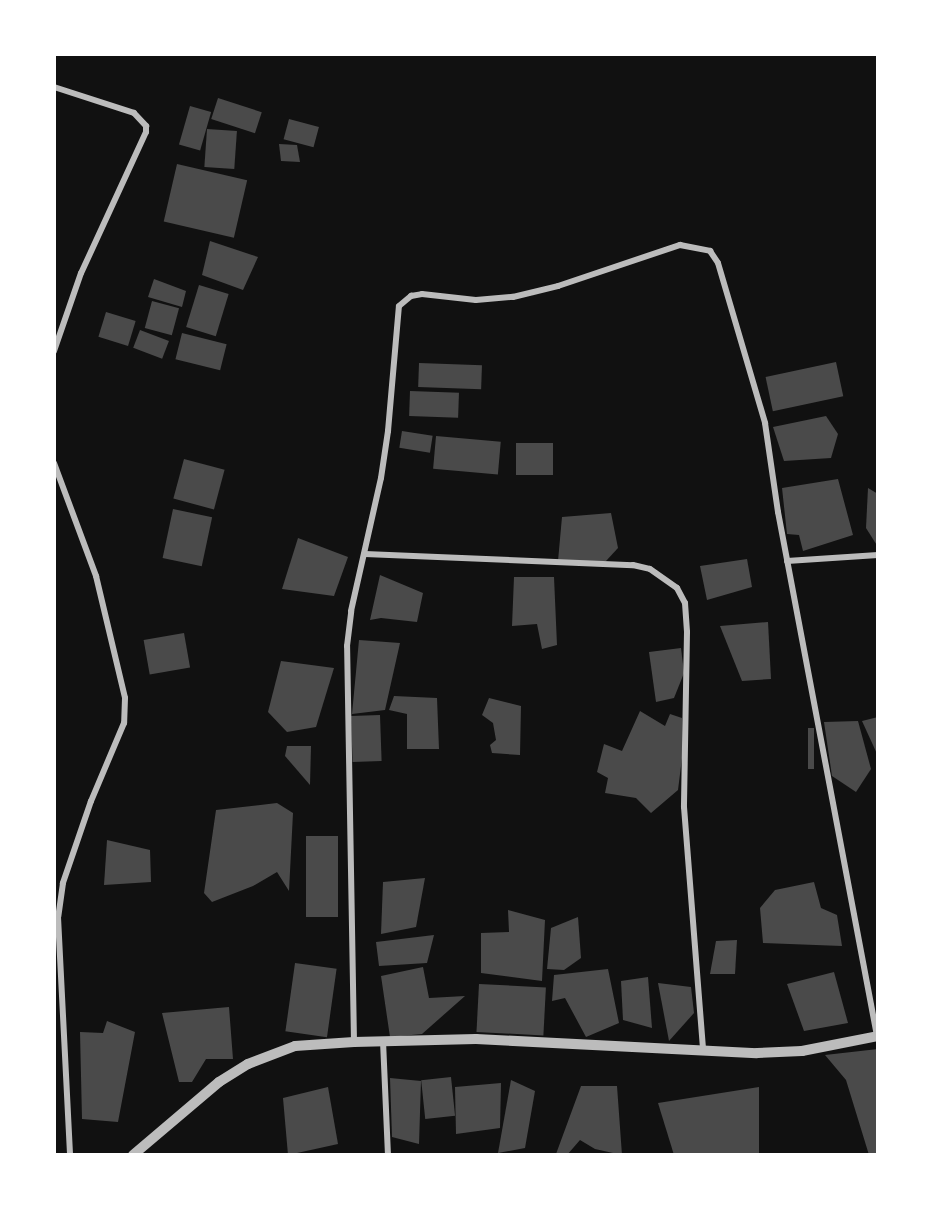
<!DOCTYPE html>
<style>
body{margin:0}
#map{position:relative;width:932px;height:1209px;overflow:hidden;background:#111;font-family:Cabin,sans-serif}
div>[style]{position:absolute}
[style*='--x']{left:calc(var(--x)*1px);top:calc(var(--y)*1px);width:calc(var(--w)*1px);rotate:calc(var(--a)*1deg)}
.building>*{inset:0;background:#4a4a4a;transform-origin:0 0}
.minor>*{height:6px;margin:-3px;padding:0 3px;transform-origin:3px;border-radius:3px;background:#bcbcbc}
.tertiary>*{height:10px;margin:-5px;padding:0 5px;transform-origin:5px;border-radius:5px;background:#bcbcbc}
span{translate:-50% -50%;white-space:nowrap;text-align:center;line-height:1.15;-webkit-text-stroke:6px #fff;paint-order:stroke}
.frame{position:absolute;inset:0;border:56px solid #fff;pointer-events:none}
</style>
<div id="map">
<div class="building">
<i style="left:218px;top:98px;width:46px;height:22px;rotate:18deg"></i>
<i style="left:190px;top:106px;width:22px;height:40px;rotate:16deg"></i>
<i style="left:289px;top:119px;width:31px;height:21px;rotate:15deg"></i>
<i style="left:207px;top:129px;width:30px;height:38px;rotate:4deg"></i>
<i style="clip-path:polygon(279px 144px,297px 145px,300px 162px,281px 161px)"></i>
<i style="left:177px;top:164px;width:72px;height:59px;rotate:13deg"></i>
<i style="clip-path:polygon(210px 241px,258px 257px,243px 290px,202px 275px)"></i>
<i style="clip-path:polygon(154px 279px,186px 291px,182px 307px,148px 297px)"></i>
<i style="left:199px;top:285px;width:31px;height:44px;rotate:17deg"></i>
<i style="left:152px;top:301px;width:28px;height:28px;rotate:15deg"></i>
<i style="left:106px;top:312px;width:31px;height:26px;rotate:17deg"></i>
<i style="left:140px;top:330px;width:31px;height:19px;rotate:21deg"></i>
<i style="left:182px;top:333px;width:46px;height:27px;rotate:14deg"></i>
<i style="left:836px;top:362px;width:35px;height:72px;rotate:78deg"></i>
<i style="left:419px;top:363px;width:63px;height:24px;rotate:2deg"></i>
<i style="left:410px;top:391px;width:49px;height:25px;rotate:2deg"></i>
<i style="clip-path:polygon(826px 416px,838px 434px,831px 458px,784px 461px,773px 427px)"></i>
<i style="left:402px;top:431px;width:31px;height:17px;rotate:9deg"></i>
<i style="left:436px;top:436px;width:65px;height:33px;rotate:5deg"></i>
<i style="left:516px;top:443px;width:37px;height:32px"></i>
<i style="left:184px;top:459px;width:42px;height:41px;rotate:15deg"></i>
<i style="clip-path:polygon(838px 479px,853px 535px,803px 551px,799px 535px,787px 534px,782px 488px)"></i>
<i style="clip-path:polygon(868px 488px,878px 494px,878px 547px,866px 528px)"></i>
<i style="left:173px;top:509px;width:40px;height:50px;rotate:12deg"></i>
<i style="clip-path:polygon(611px 513px,618px 548px,606px 561px,558px 561px,562px 517px)"></i>
<i style="clip-path:polygon(298px 538px,348px 557px,334px 596px,282px 589px)"></i>
<i style="clip-path:polygon(747px 559px,752px 587px,707px 600px,700px 566px)"></i>
<i style="clip-path:polygon(380px 575px,423px 593px,417px 622px,381px 618px,370px 620px)"></i>
<i style="clip-path:polygon(514px 577px,554px 577px,557px 645px,542px 649px,537px 624px,512px 626px)"></i>
<i style="clip-path:polygon(768px 622px,771px 679px,742px 681px,720px 626px)"></i>
<i style="left:184px;top:633px;width:35px;height:41px;rotate:80deg"></i>
<i style="clip-path:polygon(359px 640px,400px 643px,385px 710px,352px 714px)"></i>
<i style="clip-path:polygon(681px 648px,684px 673px,674px 698px,656px 702px,649px 652px)"></i>
<i style="clip-path:polygon(281px 661px,334px 668px,316px 727px,287px 732px,268px 712px)"></i>
<i style="clip-path:polygon(394px 696px,437px 698px,439px 749px,407px 749px,407px 714px,389px 710px)"></i>
<i style="clip-path:polygon(489px 698px,521px 706px,520px 755px,492px 753px,490px 745px,496px 740px,493px 723px,482px 715px)"></i>
<i style="clip-path:polygon(640px 711px,665px 726px,670px 714px,682px 718px,682px 758px,678px 790px,651px 813px,636px 798px,605px 793px,608px 778px,597px 772px,604px 744px,622px 751px)"></i>
<i style="left:380px;top:715px;width:46px;height:29px;rotate:88deg"></i>
<i style="clip-path:polygon(878px 717px,878px 756px,862px 721px)"></i>
<i style="clip-path:polygon(858px 721px,871px 769px,856px 792px,832px 776px,824px 722px)"></i>
<i style="left:808px;top:728px;width:6px;height:41px"></i>
<i style="clip-path:polygon(287px 746px,311px 746px,310px 785px,285px 756px)"></i>
<i style="clip-path:polygon(277px 803px,293px 813px,289px 891px,277px 872px,253px 886px,212px 902px,204px 893px,216px 810px)"></i>
<i style="left:306px;top:836px;width:32px;height:81px"></i>
<i style="clip-path:polygon(107px 840px,150px 850px,151px 882px,104px 885px)"></i>
<i style="clip-path:polygon(425px 878px,416px 927px,381px 934px,383px 882px)"></i>
<i style="clip-path:polygon(814px 882px,821px 908px,837px 915px,842px 946px,763px 943px,760px 908px,775px 890px)"></i>
<i style="clip-path:polygon(508px 910px,545px 920px,542px 981px,481px 973px,481px 933px,509px 932px)"></i>
<i style="clip-path:polygon(578px 917px,581px 958px,564px 970px,547px 969px,551px 928px)"></i>
<i style="clip-path:polygon(434px 935px,427px 963px,379px 966px,376px 942px)"></i>
<i style="clip-path:polygon(737px 940px,735px 974px,710px 974px,716px 941px)"></i>
<i style="left:295px;top:963px;width:42px;height:69px;rotate:8deg"></i>
<i style="clip-path:polygon(423px 967px,429px 998px,465px 996px,422px 1034px,390px 1037px,381px 976px)"></i>
<i style="clip-path:polygon(608px 969px,619px 1023px,586px 1037px,565px 998px,552px 1001px,554px 975px)"></i>
<i style="clip-path:polygon(834px 972px,848px 1023px,804px 1031px,787px 984px)"></i>
<i style="clip-path:polygon(648px 977px,652px 1028px,623px 1020px,621px 981px)"></i>
<i style="clip-path:polygon(658px 983px,691px 987px,694px 1013px,669px 1041px)"></i>
<i style="left:479px;top:984px;width:67px;height:48px;rotate:3deg"></i>
<i style="clip-path:polygon(229px 1007px,233px 1059px,206px 1059px,192px 1082px,179px 1082px,162px 1013px)"></i>
<i style="clip-path:polygon(107px 1021px,135px 1032px,118px 1122px,82px 1119px,80px 1032px,103px 1033px)"></i>
<i style="clip-path:polygon(878px 1049px,878px 1155px,869px 1155px,846px 1080px,825px 1055px)"></i>
<i style="left:451px;top:1077px;width:39px;height:30px;rotate:84deg"></i>
<i style="clip-path:polygon(390px 1078px,421px 1081px,419px 1144px,392px 1137px)"></i>
<i style="clip-path:polygon(511px 1080px,535px 1091px,525px 1148px,498px 1153px)"></i>
<i style="clip-path:polygon(501px 1083px,500px 1128px,456px 1134px,455px 1087px)"></i>
<i style="clip-path:polygon(581px 1086px,617px 1086px,622px 1155px,595px 1149px,580px 1140px,567px 1155px,556px 1154px)"></i>
<i style="clip-path:polygon(328px 1087px,338px 1144px,288px 1155px,283px 1098px)"></i>
<i style="clip-path:polygon(759px 1087px,759px 1155px,674px 1155px,658px 1103px)"></i>
</div>
<div class="minor">
<i style="--x:54;--y:87;--w:84;--a:18"></i>
<i style="--x:134;--y:113;--w:18;--a:47"></i>
<i style="--x:146;--y:126;--w:6;--a:90"></i>
<i style="--x:146;--y:132;--w:155;--a:114.7"></i>
<i style="--x:81;--y:273;--w:83;--a:109.1"></i>
<i style="--x:54;--y:463;--w:121;--a:69.6"></i>
<i style="--x:96;--y:576;--w:125;--a:76.6"></i>
<i style="--x:125;--y:698;--w:25;--a:92"></i>
<i style="--x:124;--y:723;--w:85;--a:112.9"></i>
<i style="--x:91;--y:801;--w:87;--a:108.9"></i>
<i style="--x:63;--y:883;--w:34;--a:98"></i>
<i style="--x:58;--y:917;--w:238;--a:87.1"></i>
<i style="--x:365;--y:554;--w:268;--a:2.4"></i>
<i style="--x:633;--y:565;--w:17;--a:13"></i>
<i style="--x:650;--y:569;--w:33;--a:35"></i>
<i style="--x:677;--y:588;--w:17;--a:62"></i>
<i style="--x:685;--y:603;--w:29;--a:86"></i>
<i style="--x:687;--y:632;--w:175;--a:91"></i>
<i style="--x:684;--y:807;--w:245;--a:85.5"></i>
<i style="--x:787;--y:561;--w:91;--a:-3.8"></i>
<i style="--x:383;--y:1041;--w:114;--a:87.5"></i>
<i style="--x:354;--y:1042;--w:396;--a:-91"></i>
<i style="--x:347;--y:646;--w:35;--a:-83"></i>
<i style="--x:351;--y:611;--w:136;--a:-77.3"></i>
<i style="--x:381;--y:478;--w:48;--a:-81.5"></i>
<i style="--x:388;--y:431;--w:125;--a:-85"></i>
<i style="--x:399;--y:306;--w:16;--a:-40"></i>
<i style="--x:411;--y:296;--w:11;--a:-10"></i>
<i style="--x:422;--y:294;--w:54;--a:6.3"></i>
<i style="--x:476;--y:300;--w:37;--a:-5"></i>
<i style="--x:513;--y:297;--w:46;--a:-13.7"></i>
<i style="--x:558;--y:286;--w:129;--a:-18.6"></i>
<i style="--x:680;--y:245;--w:31;--a:11"></i>
<i style="--x:710;--y:251;--w:14;--a:56"></i>
<i style="--x:718;--y:263;--w:167;--a:73.6"></i>
<i style="--x:765;--y:423;--w:90;--a:81.7"></i>
<i style="--x:778;--y:512;--w:533;--a:79.3"></i>
</div>
<div class="tertiary">
<i style="--x:133;--y:1155;--w:113;--a:-40.3"></i>
<i style="--x:219;--y:1082;--w:34;--a:-32"></i>
<i style="--x:248;--y:1064;--w:50;--a:-21"></i>
<i style="--x:295;--y:1046;--w:59;--a:-3.9"></i>
<i style="--x:354;--y:1042;--w:122;--a:-1.4"></i>
<i style="--x:476;--y:1039;--w:281;--a:2.9"></i>
<i style="--x:757;--y:1053;--w:45;--a:-2.5"></i>
<i style="--x:802;--y:1051;--w:77;--a:-11.2"></i>
</div>
<div class="frame"></div>
</div>
